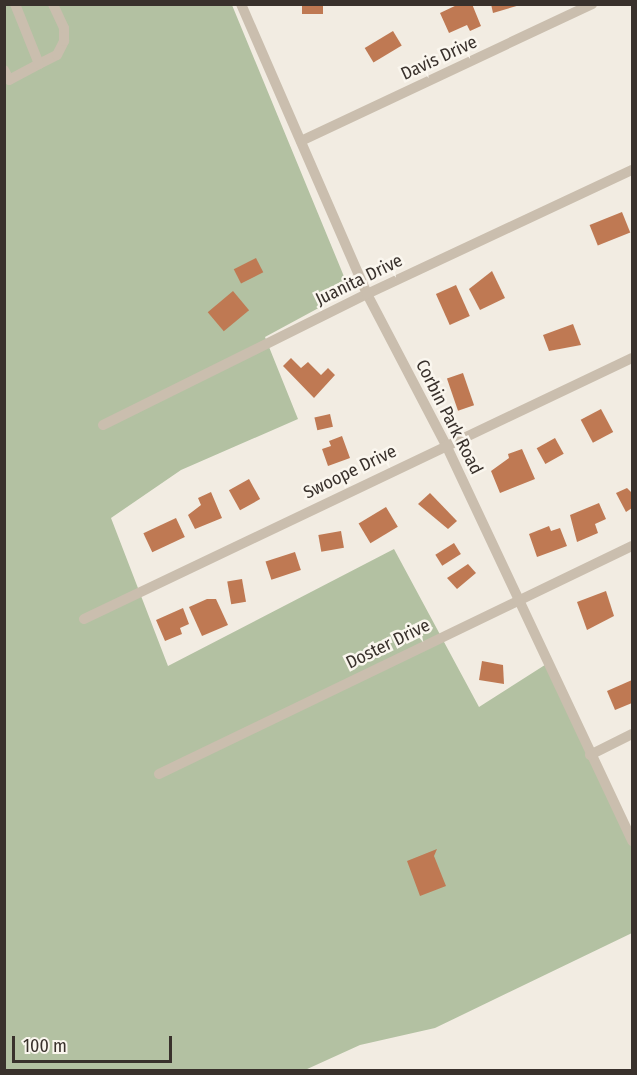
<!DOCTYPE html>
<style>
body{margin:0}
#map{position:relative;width:637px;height:1075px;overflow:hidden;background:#f2ece2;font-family:"Fira Sans Condensed",sans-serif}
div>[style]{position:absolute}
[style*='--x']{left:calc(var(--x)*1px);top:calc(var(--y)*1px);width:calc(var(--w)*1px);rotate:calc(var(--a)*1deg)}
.green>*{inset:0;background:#b3c1a2}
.building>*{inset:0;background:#bf7953;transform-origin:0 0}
.minor>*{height:10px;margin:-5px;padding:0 5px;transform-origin:5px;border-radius:5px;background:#cabeae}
span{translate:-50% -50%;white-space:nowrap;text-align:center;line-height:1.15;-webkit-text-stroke:5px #faf6ee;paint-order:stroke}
.street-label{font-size:18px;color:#39312c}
.frame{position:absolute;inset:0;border:6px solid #39312c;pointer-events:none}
.scale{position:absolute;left:12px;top:1036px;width:160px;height:27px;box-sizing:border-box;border:3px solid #39312c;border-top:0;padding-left:8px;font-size:18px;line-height:21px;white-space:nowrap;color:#39312c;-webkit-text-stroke:4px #faf6ee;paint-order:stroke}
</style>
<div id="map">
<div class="green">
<i style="clip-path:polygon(5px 5px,232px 5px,350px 291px,265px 337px,298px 419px,181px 470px,111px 518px,168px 666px,394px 549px,479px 707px,548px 663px,632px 831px,632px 933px,435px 1028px,360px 1045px,305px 1070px,5px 1070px)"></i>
</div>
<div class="building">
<i style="left:302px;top:4px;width:21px;height:10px"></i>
<i style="clip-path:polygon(459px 4px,472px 4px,481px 26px,470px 31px,467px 25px,449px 33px,440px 13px)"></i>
<i style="clip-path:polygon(491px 4px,520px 4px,520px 5px,493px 13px)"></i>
<i style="left:393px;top:31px;width:17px;height:33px;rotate:59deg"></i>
<i style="left:622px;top:212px;width:22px;height:35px;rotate:68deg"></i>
<i style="left:256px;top:258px;width:16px;height:25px;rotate:63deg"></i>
<i style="clip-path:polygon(492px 271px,505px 298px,480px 310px,469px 289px)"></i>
<i style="left:456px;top:285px;width:34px;height:22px;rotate:66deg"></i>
<i style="left:233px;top:291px;width:25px;height:33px;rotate:50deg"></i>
<i style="clip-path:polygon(573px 324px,581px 345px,549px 351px,543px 335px)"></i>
<i style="clip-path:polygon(291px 358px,301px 368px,308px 362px,321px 375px,328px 368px,335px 375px,314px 398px,283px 366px)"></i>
<i style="left:463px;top:373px;width:34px;height:17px;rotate:71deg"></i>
<i style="left:601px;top:409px;width:26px;height:23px;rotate:62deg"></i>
<i style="left:330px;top:414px;width:13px;height:16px;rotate:77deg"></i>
<i style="clip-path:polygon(342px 436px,350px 458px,328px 466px,322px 449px,331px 446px,329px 441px)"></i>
<i style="left:555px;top:438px;width:18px;height:21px;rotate:61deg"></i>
<i style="clip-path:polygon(522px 449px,535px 479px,500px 493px,491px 471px,509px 458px,508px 454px)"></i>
<i style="left:249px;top:479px;width:23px;height:23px;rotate:61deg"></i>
<i style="clip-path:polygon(627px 488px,632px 493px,632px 508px,626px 512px,616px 493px)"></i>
<i style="clip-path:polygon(211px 492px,222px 518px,195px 529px,188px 515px,201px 505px,198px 498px)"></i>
<i style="clip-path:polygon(430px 493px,457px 521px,448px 529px,418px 504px)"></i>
<i style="clip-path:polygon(599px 503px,606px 519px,595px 524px,598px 533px,577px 542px,570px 515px)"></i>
<i style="left:386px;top:507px;width:23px;height:32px;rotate:59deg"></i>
<i style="left:176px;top:518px;width:21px;height:36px;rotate:65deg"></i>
<i style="clip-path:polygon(549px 526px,551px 531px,560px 528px,567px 546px,537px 557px,529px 534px)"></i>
<i style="left:341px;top:531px;width:17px;height:23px;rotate:80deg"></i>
<i style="left:454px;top:543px;width:13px;height:22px;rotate:58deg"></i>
<i style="left:295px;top:552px;width:19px;height:31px;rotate:72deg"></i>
<i style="clip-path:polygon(468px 564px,476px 573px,457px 589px,447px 578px)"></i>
<i style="left:242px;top:579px;width:23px;height:15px;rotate:80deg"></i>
<i style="clip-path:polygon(606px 591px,614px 616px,587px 630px,577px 602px)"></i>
<i style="clip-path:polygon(207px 599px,216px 599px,228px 625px,202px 636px,189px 607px)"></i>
<i style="clip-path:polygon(183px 608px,189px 624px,180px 628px,182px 634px,165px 641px,156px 620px)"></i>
<i style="clip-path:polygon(482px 661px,503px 665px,504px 684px,479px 680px)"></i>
<i style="clip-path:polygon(632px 680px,632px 703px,615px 710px,607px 691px)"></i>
<i style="clip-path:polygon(437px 849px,434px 856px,446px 886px,420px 896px,407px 861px)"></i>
</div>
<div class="minor">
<i style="--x:241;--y:4;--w:316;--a:66.5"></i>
<i style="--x:367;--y:294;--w:170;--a:62.4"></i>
<i style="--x:446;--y:445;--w:438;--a:64.8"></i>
<i style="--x:39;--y:64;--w:20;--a:-27"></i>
<i style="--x:57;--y:55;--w:16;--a:-63"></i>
<i style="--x:64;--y:41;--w:13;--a:-90"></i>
<i style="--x:64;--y:28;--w:26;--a:-115"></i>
<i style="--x:4;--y:70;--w:11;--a:63"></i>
<i style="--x:9;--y:80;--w:34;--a:-28"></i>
<i style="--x:39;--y:64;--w:65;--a:-111.8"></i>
<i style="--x:301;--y:141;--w:322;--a:-25.2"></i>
<i style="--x:103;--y:425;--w:295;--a:-26.4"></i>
<i style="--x:367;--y:294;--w:293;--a:-25.1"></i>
<i style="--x:84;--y:619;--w:607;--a:-25.47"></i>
<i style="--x:590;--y:755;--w:47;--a:-26.6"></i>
<i style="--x:159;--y:774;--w:525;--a:-25.74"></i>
</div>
<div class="street-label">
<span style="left:439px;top:58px;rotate:-25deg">Davis Drive</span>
<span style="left:359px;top:280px;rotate:-26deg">Juanita Drive</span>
<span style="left:449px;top:417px;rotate:63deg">Corbin Park Road</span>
<span style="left:350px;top:472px;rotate:-26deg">Swoope Drive</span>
<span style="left:388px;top:644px;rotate:-26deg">Doster Drive</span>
</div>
<div class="frame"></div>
<div class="scale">100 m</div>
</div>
